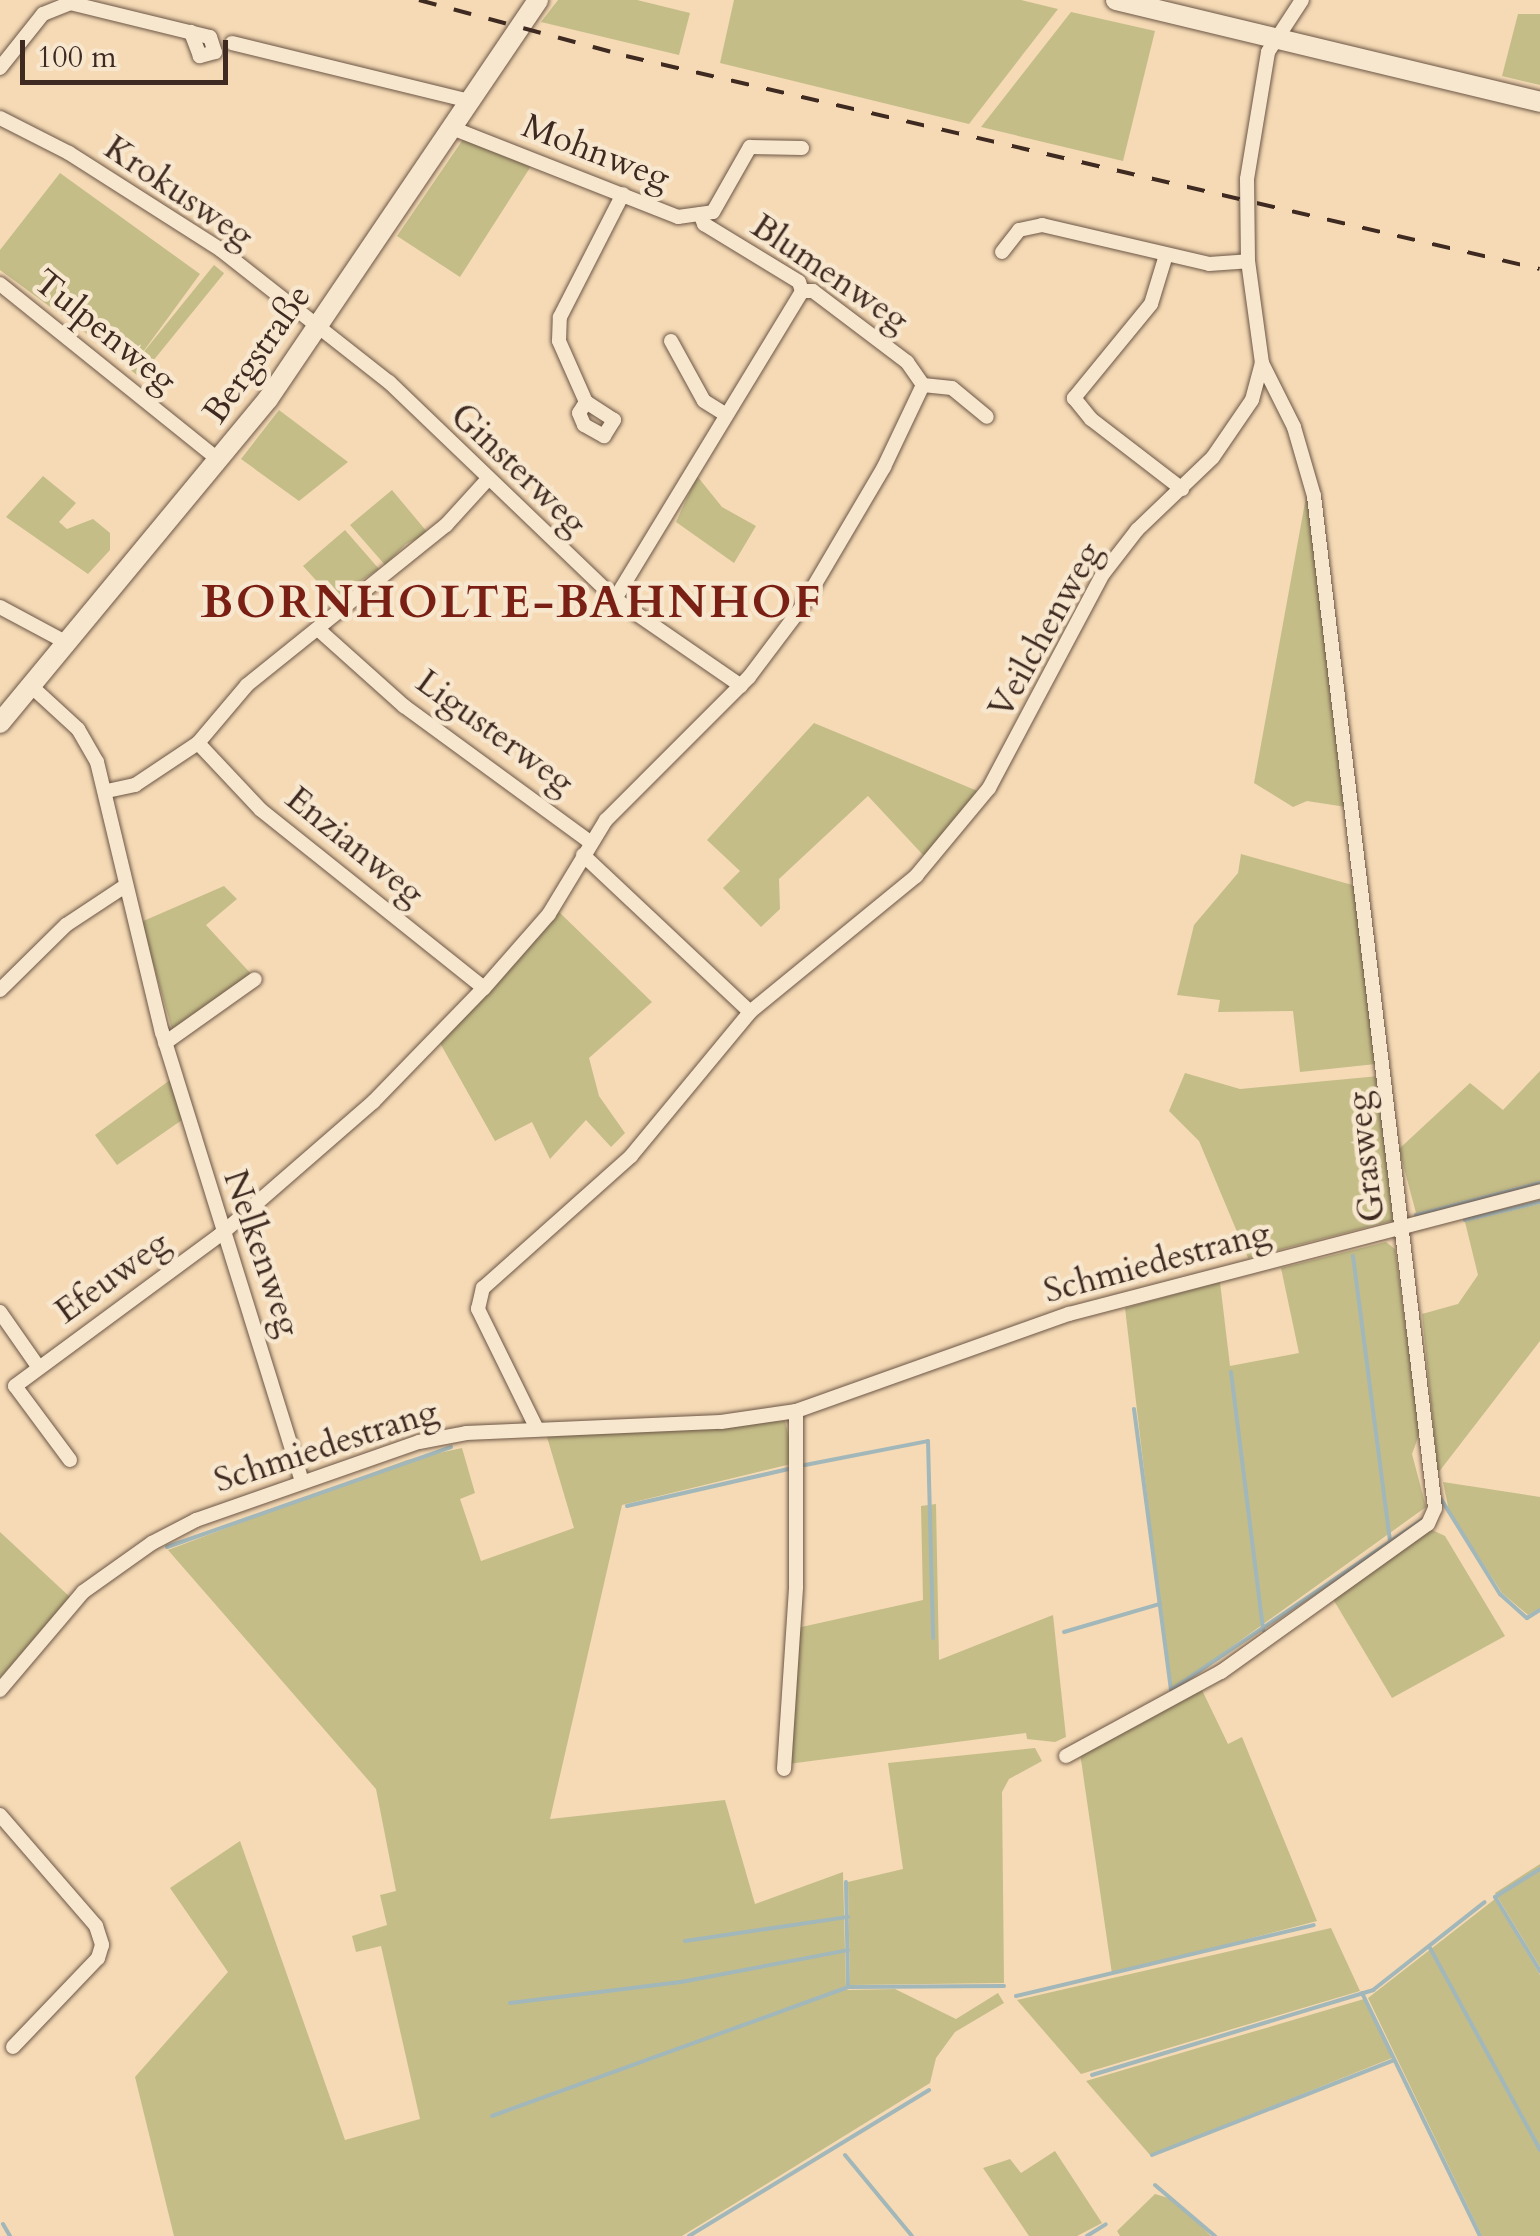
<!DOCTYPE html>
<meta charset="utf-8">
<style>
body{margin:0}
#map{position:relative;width:1540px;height:2236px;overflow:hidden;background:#f5dab5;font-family:Cardo,serif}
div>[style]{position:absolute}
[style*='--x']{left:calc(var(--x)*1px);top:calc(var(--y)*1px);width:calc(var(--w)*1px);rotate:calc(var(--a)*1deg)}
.green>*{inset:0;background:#c4bd88;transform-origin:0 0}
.stream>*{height:4px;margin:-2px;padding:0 2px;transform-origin:2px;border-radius:2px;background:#a2b7b9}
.roads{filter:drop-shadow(0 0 2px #6c5646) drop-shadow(0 0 2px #6c5646)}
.street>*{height:14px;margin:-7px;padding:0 7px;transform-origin:7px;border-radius:7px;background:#f8e7cf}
.secondary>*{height:20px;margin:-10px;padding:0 10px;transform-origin:10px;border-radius:10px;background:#f8e7cf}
.rail>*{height:4px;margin-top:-2px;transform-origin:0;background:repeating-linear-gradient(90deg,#3f2a21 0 18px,transparent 0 36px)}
span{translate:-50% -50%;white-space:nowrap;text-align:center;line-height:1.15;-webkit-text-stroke:9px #f8e7cf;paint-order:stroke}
.street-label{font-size:35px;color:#3f2a21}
.district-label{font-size:45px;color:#7a1f14;font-weight:700;letter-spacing:2.5px}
.scale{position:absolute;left:20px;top:40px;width:208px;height:45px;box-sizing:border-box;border:5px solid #3f2a21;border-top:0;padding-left:12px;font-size:30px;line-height:35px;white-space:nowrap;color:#3f2a21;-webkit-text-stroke:8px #f8e7cf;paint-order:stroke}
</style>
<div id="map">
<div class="green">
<i style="clip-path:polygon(558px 0,637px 0,690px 13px,679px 55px,541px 22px)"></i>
<i style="clip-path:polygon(734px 0,1021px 0,1058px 9px,969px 124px,720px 63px)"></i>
<i style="clip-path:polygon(1071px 12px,1155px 31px,1123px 161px,981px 127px)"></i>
<i style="clip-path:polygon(1518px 14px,1540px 14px,1540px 85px,1502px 76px)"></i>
<i style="clip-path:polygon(464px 138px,533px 163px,460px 277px,397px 236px)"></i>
<i style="clip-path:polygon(60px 173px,200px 274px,132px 367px,0 270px,0 250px)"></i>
<i style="left:214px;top:265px;width:13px;height:134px;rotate:39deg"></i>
<i style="clip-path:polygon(279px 410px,348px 462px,299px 501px,241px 459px)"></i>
<i style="clip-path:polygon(43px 476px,76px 503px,59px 522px,67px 529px,93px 519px,110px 533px,110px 550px,88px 574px,6px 517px)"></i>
<i style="clip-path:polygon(697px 476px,722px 507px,756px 526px,734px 563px,676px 522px)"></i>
<i style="clip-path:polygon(1308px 486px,1346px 807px,1307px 801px,1293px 807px,1254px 783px)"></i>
<i style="clip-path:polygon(392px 490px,428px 533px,406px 544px,385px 565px,350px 525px)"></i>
<i style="clip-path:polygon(345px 530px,379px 569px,333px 599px,303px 566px)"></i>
<i style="clip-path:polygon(814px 723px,980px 792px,924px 856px,868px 796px,779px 879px,780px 909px,761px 927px,723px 888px,740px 871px,707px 840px)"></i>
<i style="clip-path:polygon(1241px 854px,1356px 886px,1376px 1064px,1300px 1072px,1293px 1011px,1218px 1012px,1220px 1000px,1177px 995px,1194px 925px,1238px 873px)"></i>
<i style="clip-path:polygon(224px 886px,237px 899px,206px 925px,253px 976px,181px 1030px,172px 1029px,141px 922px)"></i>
<i style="clip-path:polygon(559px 912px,652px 1002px,589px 1058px,599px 1096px,625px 1133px,611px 1147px,586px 1120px,550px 1159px,532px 1122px,495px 1141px,440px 1043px)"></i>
<i style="clip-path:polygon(1540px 1071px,1540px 1181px,1416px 1213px,1399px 1149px,1470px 1083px,1503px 1110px)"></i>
<i style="clip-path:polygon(1185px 1073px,1240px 1089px,1379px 1076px,1395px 1220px,1248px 1258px,1199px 1141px,1169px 1111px)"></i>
<i style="clip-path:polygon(170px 1080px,182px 1120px,117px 1165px,95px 1135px)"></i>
<i style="clip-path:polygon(1540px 1204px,1540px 1341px,1438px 1473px,1422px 1314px,1458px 1304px,1478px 1275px,1465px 1222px)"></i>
<i style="clip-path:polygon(1386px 1242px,1395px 1249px,1420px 1432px,1412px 1454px,1426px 1507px,1170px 1691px,1125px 1308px,1220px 1282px,1230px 1366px,1299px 1353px,1281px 1268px)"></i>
<i style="clip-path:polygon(785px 1421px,795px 1463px,622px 1505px,550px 1819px,725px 1800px,755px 1904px,843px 1872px,846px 1990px,895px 1989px,956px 2019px,998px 1993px,1004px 2003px,955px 2032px,936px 2058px,930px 2083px,682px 2236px,174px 2236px,135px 2077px,228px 1972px,170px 1888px,240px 1841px,345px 2140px,420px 2119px,381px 1946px,356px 1952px,352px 1936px,387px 1925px,380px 1895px,396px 1891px,376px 1789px,168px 1550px,407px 1460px,462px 1448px,475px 1493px,460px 1499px,481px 1561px,574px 1528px,547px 1437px)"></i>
<i style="clip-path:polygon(1443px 1482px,1540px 1497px,1540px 1608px,1528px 1615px,1502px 1593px,1449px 1511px)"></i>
<i style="clip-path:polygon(936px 1504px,939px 1660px,1053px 1615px,1066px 1737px,1055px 1742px,1027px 1739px,1026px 1733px,788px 1764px,797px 1628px,923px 1600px,921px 1506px)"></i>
<i style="clip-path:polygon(1430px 1529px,1445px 1536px,1505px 1636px,1392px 1698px,1333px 1599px)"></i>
<i style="clip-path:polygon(0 1532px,70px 1597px,0 1678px)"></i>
<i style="clip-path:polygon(1201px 1688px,1228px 1744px,1242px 1737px,1317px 1921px,1112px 1974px,1080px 1753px)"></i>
<i style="clip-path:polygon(1035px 1748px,1042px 1761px,1009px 1779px,1002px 1792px,1004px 1983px,850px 1985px,848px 1882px,903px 1869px,888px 1763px)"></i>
<i style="clip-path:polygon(1540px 1864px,1540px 1967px,1495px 1893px)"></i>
<i style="clip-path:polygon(1495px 1899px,1540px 1975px,1540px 2236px,1482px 2236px,1368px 1998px)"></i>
<i style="clip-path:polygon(1331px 1928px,1360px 1991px,1081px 2074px,1017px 2000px)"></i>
<i style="clip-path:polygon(1364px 1999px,1392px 2058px,1150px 2155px,1086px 2081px)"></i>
<i style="clip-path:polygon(1055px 2151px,1102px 2223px,1077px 2236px,1029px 2236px,983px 2168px,1010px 2159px,1021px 2173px)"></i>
<i style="clip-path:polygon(1155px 2194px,1175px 2200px,1211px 2236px,1120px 2236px,1117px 2231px)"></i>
</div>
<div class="stream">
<i style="--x:1416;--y:1215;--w:128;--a:-14.5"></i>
<i style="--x:1465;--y:1220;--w:77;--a:-13.5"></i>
<i style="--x:1353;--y:1256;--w:288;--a:82.6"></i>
<i style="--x:1231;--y:1372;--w:260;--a:82.9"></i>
<i style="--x:1134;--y:1409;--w:283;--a:82.5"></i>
<i style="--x:1171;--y:1690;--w:302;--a:-34.1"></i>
<i style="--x:805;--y:1465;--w:125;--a:-11"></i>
<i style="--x:928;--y:1441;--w:197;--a:88.5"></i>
<i style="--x:1441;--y:1499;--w:112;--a:58.2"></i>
<i style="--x:1500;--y:1594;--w:36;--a:42"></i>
<i style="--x:1527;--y:1618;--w:15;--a:-32"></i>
<i style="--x:627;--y:1506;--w:170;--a:-12.9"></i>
<i style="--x:167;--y:1547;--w:301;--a:-19.4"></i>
<i style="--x:1064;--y:1632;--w:100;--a:-16.3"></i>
<i style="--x:1540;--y:1869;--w:53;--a:148.1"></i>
<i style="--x:1495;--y:1897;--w:87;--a:58.7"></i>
<i style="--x:846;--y:1882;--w:105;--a:88.9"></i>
<i style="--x:685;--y:1941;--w:165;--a:-8.4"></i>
<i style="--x:1430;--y:1948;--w:230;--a:61.4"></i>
<i style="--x:1362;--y:1993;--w:270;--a:64.1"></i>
<i style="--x:1016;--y:1996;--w:306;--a:-13.4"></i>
<i style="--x:510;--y:2003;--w:172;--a:-7"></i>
<i style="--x:681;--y:1982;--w:170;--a:-10.8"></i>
<i style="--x:1092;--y:2075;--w:294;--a:-16.8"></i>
<i style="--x:1373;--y:1990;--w:142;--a:-38.2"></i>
<i style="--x:492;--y:2116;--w:379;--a:-19.9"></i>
<i style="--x:848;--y:1987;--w:156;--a:-0.4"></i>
<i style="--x:845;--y:2155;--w:105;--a:50.4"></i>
<i style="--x:1152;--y:2155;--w:260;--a:-21.4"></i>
<i style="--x:1155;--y:2185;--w:79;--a:40.4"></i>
<i style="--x:3;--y:2224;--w:14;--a:60"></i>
<i style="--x:689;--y:2236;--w:281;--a:-31.3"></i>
<i style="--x:1087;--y:2236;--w:22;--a:-32"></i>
</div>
<div class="roads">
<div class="street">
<i style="--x:232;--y:43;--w:245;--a:13.7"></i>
<i style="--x:0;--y:68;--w:69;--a:-51.5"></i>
<i style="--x:43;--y:14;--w:29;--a:-22"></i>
<i style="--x:70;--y:3;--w:144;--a:13.7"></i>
<i style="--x:210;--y:37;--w:16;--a:72"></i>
<i style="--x:215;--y:52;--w:16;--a:165"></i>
<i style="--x:200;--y:56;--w:26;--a:-111"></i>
<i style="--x:0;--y:118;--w:77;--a:26.9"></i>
<i style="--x:69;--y:153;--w:180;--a:32.5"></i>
<i style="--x:221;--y:250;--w:214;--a:38.2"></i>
<i style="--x:389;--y:382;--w:313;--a:43.8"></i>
<i style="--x:615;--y:599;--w:153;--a:34.6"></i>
<i style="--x:452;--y:128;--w:243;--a:21.5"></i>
<i style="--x:678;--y:217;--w:35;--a:-8"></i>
<i style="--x:713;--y:212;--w:75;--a:-60.4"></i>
<i style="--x:750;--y:147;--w:52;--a:1.1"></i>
<i style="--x:700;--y:214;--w:11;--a:68"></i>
<i style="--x:704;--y:224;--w:111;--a:31.4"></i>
<i style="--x:799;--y:282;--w:9;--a:72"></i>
<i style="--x:802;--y:291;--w:11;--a:0"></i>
<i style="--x:813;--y:291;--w:118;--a:37.1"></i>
<i style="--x:907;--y:362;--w:28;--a:55"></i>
<i style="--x:923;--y:385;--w:29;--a:6"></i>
<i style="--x:952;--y:388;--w:45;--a:39.6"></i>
<i style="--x:1002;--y:252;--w:28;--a:-52"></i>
<i style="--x:1019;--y:230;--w:24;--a:-12"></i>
<i style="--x:1042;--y:225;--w:171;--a:13.1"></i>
<i style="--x:1209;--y:264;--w:39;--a:-4"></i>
<i style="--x:1166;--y:255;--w:51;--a:107"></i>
<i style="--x:1151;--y:304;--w:122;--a:129.3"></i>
<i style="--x:1074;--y:398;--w:27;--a:51"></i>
<i style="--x:1091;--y:419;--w:115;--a:37.6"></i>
<i style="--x:0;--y:284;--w:282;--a:38.8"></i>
<i style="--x:671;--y:341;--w:68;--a:61.2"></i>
<i style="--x:704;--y:401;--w:26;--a:32"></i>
<i style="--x:586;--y:402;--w:13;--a:122"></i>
<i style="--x:579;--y:413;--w:13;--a:67"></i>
<i style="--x:584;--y:425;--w:23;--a:29"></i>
<i style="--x:604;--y:436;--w:19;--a:-58"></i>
<i style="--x:614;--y:420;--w:33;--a:-147"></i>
<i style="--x:586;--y:402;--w:67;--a:-113.9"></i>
<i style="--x:559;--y:341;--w:24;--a:-88"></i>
<i style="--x:560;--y:317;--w:138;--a:-62.9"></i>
<i style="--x:615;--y:599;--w:360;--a:-58.7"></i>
<i style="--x:0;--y:607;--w:76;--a:28.2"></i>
<i style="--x:320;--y:631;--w:113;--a:41.8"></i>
<i style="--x:404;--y:706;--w:230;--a:36.2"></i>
<i style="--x:31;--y:686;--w:64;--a:42.5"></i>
<i style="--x:78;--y:729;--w:38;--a:60"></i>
<i style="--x:97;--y:762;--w:278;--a:76.5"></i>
<i style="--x:162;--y:1032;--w:471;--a:72.7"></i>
<i style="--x:198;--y:743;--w:92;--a:46.8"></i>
<i style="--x:261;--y:810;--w:285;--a:38.6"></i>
<i style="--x:107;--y:791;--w:29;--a:-12"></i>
<i style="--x:135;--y:785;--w:76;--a:-33.7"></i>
<i style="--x:198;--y:743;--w:76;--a:-49.8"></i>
<i style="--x:247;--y:685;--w:255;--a:-38.8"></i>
<i style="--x:446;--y:525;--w:59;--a:-47.7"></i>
<i style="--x:583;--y:855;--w:229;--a:43.2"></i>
<i style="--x:0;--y:990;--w:93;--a:-44.6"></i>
<i style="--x:66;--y:925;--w:71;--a:-33.5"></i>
<i style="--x:165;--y:1043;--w:110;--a:-35.4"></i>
<i style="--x:0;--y:1312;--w:68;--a:55.1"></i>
<i style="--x:537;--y:1429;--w:134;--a:-116.2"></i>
<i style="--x:478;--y:1309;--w:22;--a:-77"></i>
<i style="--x:483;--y:1288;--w:198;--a:-41.7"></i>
<i style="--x:631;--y:1156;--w:187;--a:-50.4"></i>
<i style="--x:750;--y:1012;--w:215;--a:-39.3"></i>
<i style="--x:916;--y:876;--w:114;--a:-50.3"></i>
<i style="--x:989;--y:788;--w:242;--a:-62"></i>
<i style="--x:1103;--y:574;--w:56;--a:-52.3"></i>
<i style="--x:1137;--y:530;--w:105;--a:-43.8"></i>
<i style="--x:1213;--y:457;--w:69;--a:-55.6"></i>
<i style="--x:1252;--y:400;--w:38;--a:-75"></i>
<i style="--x:1262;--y:363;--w:103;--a:-97.8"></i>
<i style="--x:1248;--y:261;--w:82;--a:-90.7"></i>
<i style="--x:1247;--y:179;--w:129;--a:-80.6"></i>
<i style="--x:1268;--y:52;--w:62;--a:-56.8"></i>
<i style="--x:70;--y:1460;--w:92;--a:-126.6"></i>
<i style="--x:15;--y:1386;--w:255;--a:-36.4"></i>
<i style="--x:220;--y:1235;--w:203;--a:-41"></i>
<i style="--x:373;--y:1102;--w:159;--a:-45.8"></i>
<i style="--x:484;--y:988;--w:98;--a:-48.7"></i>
<i style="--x:549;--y:914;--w:110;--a:-58.8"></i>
<i style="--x:606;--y:820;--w:202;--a:-45"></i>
<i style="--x:749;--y:677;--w:86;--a:-53"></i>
<i style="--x:801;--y:608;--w:164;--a:-59.5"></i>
<i style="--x:884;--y:467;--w:91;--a:-64.6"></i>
<i style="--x:0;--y:1690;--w:128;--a:-49.7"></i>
<i style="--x:83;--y:1592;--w:85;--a:-35.4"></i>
<i style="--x:152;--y:1543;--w:50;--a:-27.6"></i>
<i style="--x:196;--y:1520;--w:236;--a:-19.3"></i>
<i style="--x:419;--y:1442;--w:48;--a:-10.8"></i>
<i style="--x:466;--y:1433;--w:255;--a:-2.5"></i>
<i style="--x:721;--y:1422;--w:76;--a:-8.3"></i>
<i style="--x:796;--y:1411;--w:290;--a:-19.6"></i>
<i style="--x:1069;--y:1314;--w:487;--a:-14.6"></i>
<i style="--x:1066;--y:1756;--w:176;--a:-28.5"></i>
<i style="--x:1221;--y:1672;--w:254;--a:-35.6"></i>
<i style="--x:1428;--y:1524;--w:17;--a:-66"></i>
<i style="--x:1435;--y:1508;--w:1019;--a:-96.82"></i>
<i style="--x:1314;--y:496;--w:72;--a:-106.2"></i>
<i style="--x:1294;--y:427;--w:72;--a:-116.6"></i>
<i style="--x:784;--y:1769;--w:183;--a:-86.2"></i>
<i style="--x:796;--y:1586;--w:175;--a:-90"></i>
<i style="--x:0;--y:1815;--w:147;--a:49.1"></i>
<i style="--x:96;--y:1926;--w:20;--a:72"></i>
<i style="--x:102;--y:1945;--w:14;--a:107"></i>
<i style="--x:98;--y:1958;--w:123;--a:133.7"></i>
</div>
<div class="secondary">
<i style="--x:1116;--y:0;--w:436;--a:13.5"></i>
<i style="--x:0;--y:723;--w:420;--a:-50.4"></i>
<i style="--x:268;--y:399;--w:482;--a:-55.9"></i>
</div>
</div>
<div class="rail">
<i style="--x:419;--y:0;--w:214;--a:15.1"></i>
<i style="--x:626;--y:56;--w:938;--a:13.12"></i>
</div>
<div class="street-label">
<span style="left:596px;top:152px;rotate:21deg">Mohnweg</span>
<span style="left:179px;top:192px;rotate:34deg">Krokusweg</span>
<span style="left:830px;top:273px;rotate:34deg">Blumenweg</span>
<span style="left:105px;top:331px;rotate:39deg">Tulpenweg</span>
<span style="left:257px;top:354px;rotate:-55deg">Bergstraße</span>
<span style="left:519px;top:469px;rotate:44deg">Ginsterweg</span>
<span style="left:1045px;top:630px;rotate:-61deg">Veilchenweg</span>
<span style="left:495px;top:732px;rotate:36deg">Ligusterweg</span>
<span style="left:355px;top:846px;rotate:39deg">Enzianweg</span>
<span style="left:1365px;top:1157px;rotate:-96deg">Grasweg</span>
<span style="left:262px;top:1253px;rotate:71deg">Nelkenweg</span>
<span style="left:1157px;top:1262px;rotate:-15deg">Schmiedestrang</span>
<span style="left:112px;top:1277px;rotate:-36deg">Efeuweg</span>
<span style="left:326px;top:1446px;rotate:-18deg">Schmiedestrang</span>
</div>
<div class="district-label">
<span style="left:512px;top:603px">BORNHOLTE-BAHNHOF</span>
</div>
<div class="scale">100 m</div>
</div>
